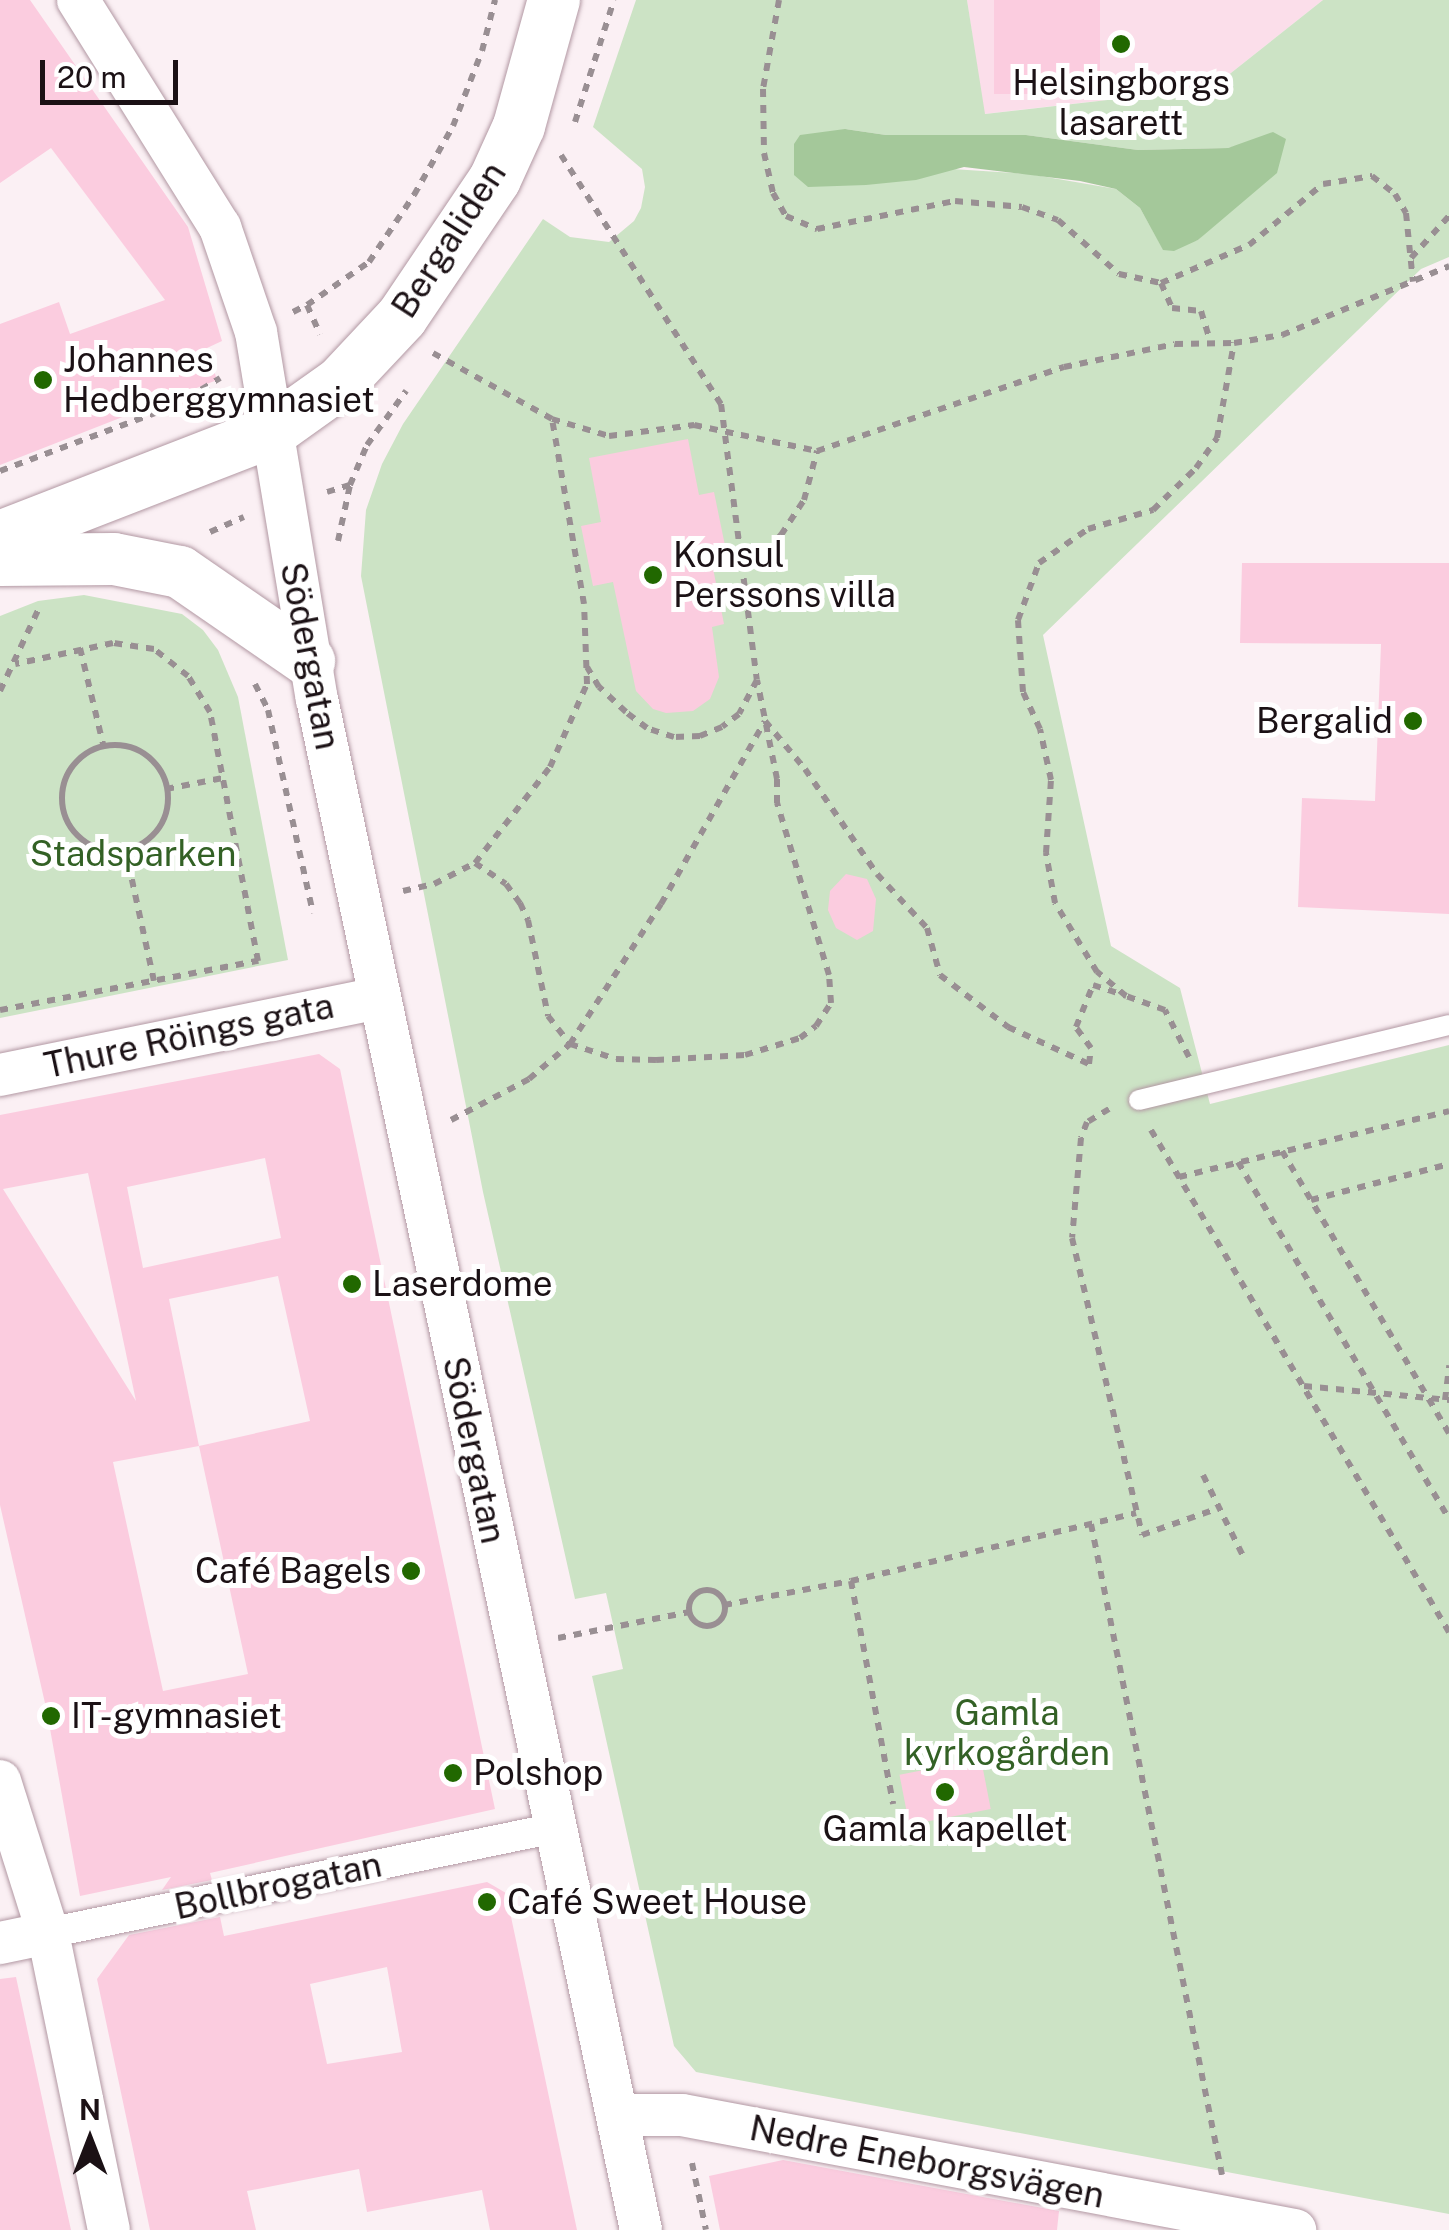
<!DOCTYPE html>
<meta charset="utf-8">
<style>
body{margin:0}
#map{position:relative;width:1449px;height:2230px;overflow:hidden;background:#fbf0f4;font-family:"Public Sans",sans-serif}
div>[style]{position:absolute}
[style*='--x']{left:calc(var(--x)*1px);top:calc(var(--y)*1px);width:calc(var(--w)*1px);rotate:calc(var(--a)*1deg)}
.built>*{inset:0;background:#fbdeea}
.green>*{inset:0;background:#cce3c5}
.water>*{inset:0;background:#a4c89a}
.building>*{inset:0;background:#fbccdf;transform-origin:0 0}
.path>*{height:6px;margin-top:-3px;transform-origin:0;background:repeating-linear-gradient(90deg,#998f93 0 8px,transparent 0 16px)}
.path>.ring{margin:-3px;padding:0;box-sizing:content-box;background:none;border:6px solid #998f93;border-radius:50%}
.roads{filter:drop-shadow(0 0 2px #b298a3) drop-shadow(0 0 2px #b298a3)}
.service>*{height:20px;margin:-10px;padding:0 10px;transform-origin:10px;border-radius:10px;background:#fff}
.pedestrian>*{height:30px;margin:-15px;padding:0 15px;transform-origin:15px;border-radius:15px;background:#fff}
.minor>*{height:42px;margin:-21px;padding:0 21px;transform-origin:21px;border-radius:21px;background:#fff}
.tertiary>*{height:52px;margin:-26px;padding:0 26px;transform-origin:26px;border-radius:26px;background:#fff}
.dots>*{width:28px;height:28px;translate:-50% -50%;box-sizing:border-box;border:5px solid #fff;border-radius:50%}
span{translate:-50% -50%;white-space:nowrap;text-align:center;line-height:1.15;-webkit-text-stroke:10px #fff;paint-order:stroke}
.poi-label{font-size:35px;color:#1b1115}
.left{translate:0 -50%;text-align:left}
.right{translate:-100% -50%;text-align:right}
.street-label{font-size:35px;color:#1b1115}
.park-label{font-size:35px;color:#336125}
.north{position:absolute;left:40px;top:2090px;width:100px;height:100px;-webkit-text-stroke:8px #fff;paint-order:stroke;rotate:0deg;font-size:28px;font-weight:700;line-height:40px;text-align:center;color:#1b1115}
.north::after{content:'';display:block;margin:auto;width:35px;height:45px;background:#1b1115;clip-path:polygon(50% 0,100% 100%,50% 72%,0 100%)}
.scale{position:absolute;left:40px;top:60px;width:138px;height:45px;box-sizing:border-box;border:5px solid #1b1115;border-top:0;padding-left:12px;font-size:30px;line-height:35px;white-space:nowrap;color:#1b1115;-webkit-text-stroke:8px #fff;paint-order:stroke}
</style>
<div id="map">
<div class="built">
<i style="clip-path:polygon(967px 0,1323px 0,1212px 88px,984px 114px)"></i>
</div>
<div class="green">
<i style="clip-path:polygon(evenodd,636px 0,967px 0,985px 114px,1212px 88px,1323px 0,1449px 0,1449px 257px,1421px 269px,1043px 635px,1111px 946px,1180px 988px,1210px 1104px,1449px 1045px,1449px 2214px,696px 2072px,674px 2046px,592px 1676px,623px 1669px,606px 1593px,575px 1599px,483px 1192px,361px 576px,366px 510px,382px 464px,403px 424px,543px 219px,570px 237px,609px 242px,634px 221px,641px 208px,645px 187px,642px 169px,593px 127px,636px 0,845px 129px,886px 135px,1026px 135px,1138px 150px,1228px 148px,1264px 139px,1226px 212px,1198px 240px,1163px 249px,1140px 208px,1116px 189px,1029px 174px,952px 169px,845px 129px)"></i>
<i style="clip-path:polygon(84px 595px,182px 614px,203px 630px,218px 650px,238px 697px,288px 960px,0 1018px,0 616px,38px 601px)"></i>
</div>
<div class="water">
<i style="clip-path:polygon(845px 129px,886px 135px,1026px 135px,1138px 150px,1228px 148px,1273px 132px,1286px 139px,1277px 173px,1198px 240px,1174px 251px,1163px 250px,1140px 208px,1116px 189px,1080px 181px,964px 167px,916px 180px,866px 185px,808px 187px,794px 175px,794px 144px,800px 135px)"></i>
</div>
<div class="building">
<i style="clip-path:polygon(0 0,30px 0,188px 227px,222px 341px,207px 348px,217px 380px,0 465px,0 324px,59px 302px,70px 334px,165px 300px,51px 148px,0 183px)"></i>
<i style="left:994px;top:0;width:106px;height:94px"></i>
<i style="clip-path:polygon(688px 439px,699px 495px,714px 492px,729px 565px,713px 568px,724px 624px,712px 627px,719px 677px,710px 699px,693px 711px,666px 713px,653px 709px,636px 691px,613px 582px,593px 586px,581px 526px,601px 522px,589px 458px)"></i>
<i style="clip-path:polygon(1242px 563px,1449px 563px,1449px 914px,1298px 907px,1302px 798px,1375px 801px,1381px 644px,1240px 643px)"></i>
<i style="clip-path:polygon(846px 874px,867px 879px,876px 899px,873px 931px,857px 940px,836px 928px,828px 910px,830px 891px)"></i>
<i style="clip-path:polygon(evenodd,319px 1054px,340px 1069px,495px 1809px,210px 1873px,212px 1880px,162px 1890px,171px 1877px,80px 1896px,47px 1712px,0 1505px,0 1115px,319px 1054px,265px 1158px,281px 1238px,143px 1268px,127px 1187px,265px 1158px,319px 1054px,88px 1173px,136px 1401px,3px 1189px,88px 1173px,319px 1054px,278px 1276px,310px 1421px,199px 1446px,169px 1299px,278px 1276px,319px 1054px,199px 1446px,248px 1674px,163px 1691px,113px 1462px,199px 1446px)"></i>
<i style="left:981px;top:1759px;width:51px;height:83px;rotate:79deg"></i>
<i style="clip-path:polygon(evenodd,487px 1882px,506px 1893px,577px 2230px,490px 2230px,482px 2190px,367px 2212px,359px 2169px,247px 2191px,256px 2230px,150px 2230px,97px 1979px,129px 1935px,220px 1917px,224px 1936px,487px 1882px,387px 1967px,402px 2052px,327px 2064px,310px 1984px,387px 1967px)"></i>
<i style="clip-path:polygon(16px 1977px,48px 2126px,71px 2230px,0 2230px,0 1979px)"></i>
<i style="clip-path:polygon(783px 2160px,1059px 2211px,1057px 2230px,720px 2230px,709px 2176px)"></i>
</div>
<div class="path">
<i style="--x:779;--y:0;--w:90;--a:100.2"></i>
<i style="--x:763;--y:89;--w:64;--a:89.1"></i>
<i style="--x:764;--y:153;--w:41;--a:77.3"></i>
<i style="--x:773;--y:193;--w:26;--a:61"></i>
<i style="--x:786;--y:216;--w:34;--a:23"></i>
<i style="--x:817;--y:229;--w:141;--a:-11.5"></i>
<i style="--x:955;--y:201;--w:67;--a:5.1"></i>
<i style="--x:1022;--y:207;--w:38;--a:20"></i>
<i style="--x:1058;--y:220;--w:81;--a:41.5"></i>
<i style="--x:1119;--y:274;--w:43;--a:12.1"></i>
<i style="--x:1161;--y:283;--w:96;--a:-23.4"></i>
<i style="--x:1249;--y:245;--w:96;--a:-39.5"></i>
<i style="--x:1323;--y:184;--w:50;--a:-9.3"></i>
<i style="--x:1372;--y:176;--w:29;--a:38"></i>
<i style="--x:1395;--y:194;--w:22;--a:60"></i>
<i style="--x:1406;--y:213;--w:69;--a:84.2"></i>
<i style="--x:575;--y:122;--w:128;--a:-72.3"></i>
<i style="--x:561;--y:155;--w:296;--a:57.3"></i>
<i style="--x:721;--y:404;--w:278;--a:82.6"></i>
<i style="--x:757;--y:680;--w:38;--a:118"></i>
<i style="--x:739;--y:714;--w:21;--a:143"></i>
<i style="--x:722;--y:727;--w:24;--a:158"></i>
<i style="--x:700;--y:736;--w:26;--a:178"></i>
<i style="--x:674;--y:737;--w:28;--a:-162"></i>
<i style="--x:647;--y:728;--w:26;--a:-143"></i>
<i style="--x:626;--y:712;--w:37;--a:-137"></i>
<i style="--x:599;--y:687;--w:23;--a:-121"></i>
<i style="--x:1411;--y:258;--w:57;--a:-47.9"></i>
<i style="--x:1161;--y:283;--w:27;--a:66"></i>
<i style="--x:1172;--y:308;--w:29;--a:6"></i>
<i style="--x:1201;--y:311;--w:34;--a:73"></i>
<i style="--x:307;--y:305;--w:75;--a:-34.7"></i>
<i style="--x:369;--y:262;--w:81;--a:-56.1"></i>
<i style="--x:414;--y:195;--w:79;--a:-60.5"></i>
<i style="--x:453;--y:126;--w:80;--a:-68.9"></i>
<i style="--x:482;--y:51;--w:53;--a:-75.7"></i>
<i style="--x:293;--y:312;--w:16;--a:-27"></i>
<i style="--x:307;--y:305;--w:32;--a:66"></i>
<i style="--x:433;--y:353;--w:136;--a:29"></i>
<i style="--x:552;--y:419;--w:59;--a:16.6"></i>
<i style="--x:609;--y:436;--w:86;--a:-7.4"></i>
<i style="--x:694;--y:425;--w:126;--a:11.9"></i>
<i style="--x:817;--y:451;--w:261;--a:-18.8"></i>
<i style="--x:1064;--y:367;--w:113;--a:-11.7"></i>
<i style="--x:1175;--y:344;--w:59;--a:-1"></i>
<i style="--x:1234;--y:343;--w:49;--a:-9.5"></i>
<i style="--x:1282;--y:335;--w:181;--a:-22.4"></i>
<i style="--x:0;--y:471;--w:186;--a:-20.5"></i>
<i style="--x:174;--y:406;--w:54;--a:-31.3"></i>
<i style="--x:327;--y:492;--w:24;--a:-17"></i>
<i style="--x:210;--y:532;--w:37;--a:-24"></i>
<i style="--x:338;--y:541;--w:57;--a:-77.9"></i>
<i style="--x:350;--y:485;--w:43;--a:-67"></i>
<i style="--x:367;--y:445;--w:67;--a:-54.2"></i>
<i style="--x:742;--y:562;--w:26;--a:-25"></i>
<i style="--x:766;--y:551;--w:22;--a:-47"></i>
<i style="--x:781;--y:535;--w:42;--a:-56.7"></i>
<i style="--x:804;--y:500;--w:51;--a:-75.1"></i>
<i style="--x:80;--y:648;--w:103;--a:76.5"></i>
<i style="--x:255;--y:684;--w:29;--a:63"></i>
<i style="--x:268;--y:710;--w:208;--a:77.5"></i>
<i style="--x:0;--y:691;--w:92;--a:-64.8"></i>
<i class="ring" style="left:62px;top:745px;width:100px;height:100px"></i>
<i style="--x:166;--y:789;--w:58;--a:-10.9"></i>
<i style="--x:125;--y:848;--w:136;--a:77.7"></i>
<i style="--x:475;--y:863;--w:37;--a:34"></i>
<i style="--x:506;--y:884;--w:24;--a:54"></i>
<i style="--x:520;--y:903;--w:19;--a:65"></i>
<i style="--x:528;--y:920;--w:98;--a:78.2"></i>
<i style="--x:548;--y:1016;--w:36;--a:52"></i>
<i style="--x:570;--y:1044;--w:48;--a:18.1"></i>
<i style="--x:616;--y:1059;--w:40;--a:1.4"></i>
<i style="--x:656;--y:1060;--w:89;--a:-3.2"></i>
<i style="--x:745;--y:1055;--w:58;--a:-17.2"></i>
<i style="--x:800;--y:1038;--w:20;--a:-37"></i>
<i style="--x:816;--y:1026;--w:27;--a:-57"></i>
<i style="--x:831;--y:1003;--w:28;--a:-94"></i>
<i style="--x:829;--y:975;--w:180;--a:-106.8"></i>
<i style="--x:777;--y:803;--w:24;--a:-90"></i>
<i style="--x:777;--y:779;--w:101;--a:-101.4"></i>
<i style="--x:403;--y:891;--w:32;--a:-13"></i>
<i style="--x:434;--y:884;--w:46;--a:-27.1"></i>
<i style="--x:475;--y:863;--w:122;--a:-52"></i>
<i style="--x:550;--y:767;--w:91;--a:-66"></i>
<i style="--x:587;--y:684;--w:80;--a:-92.1"></i>
<i style="--x:584;--y:604;--w:188;--a:-99.8"></i>
<i style="--x:0;--y:1010;--w:263;--a:-10.8"></i>
<i style="--x:258;--y:961;--w:254;--a:-100.9"></i>
<i style="--x:210;--y:712;--w:42;--a:-121.4"></i>
<i style="--x:188;--y:676;--w:43;--a:-141.5"></i>
<i style="--x:154;--y:649;--w:41;--a:-171.7"></i>
<i style="--x:113;--y:643;--w:100;--a:167.9"></i>
<i style="--x:1189;--y:1057;--w:53;--a:-117.1"></i>
<i style="--x:1165;--y:1010;--w:41;--a:-160.3"></i>
<i style="--x:1126;--y:996;--w:38;--a:-140"></i>
<i style="--x:1097;--y:972;--w:81;--a:-121.3"></i>
<i style="--x:1055;--y:903;--w:51;--a:-100.2"></i>
<i style="--x:1046;--y:853;--w:73;--a:-86.1"></i>
<i style="--x:1051;--y:780;--w:52;--a:-102.2"></i>
<i style="--x:1040;--y:729;--w:41;--a:-114.7"></i>
<i style="--x:1023;--y:692;--w:72;--a:-94"></i>
<i style="--x:1018;--y:620;--w:61;--a:-69.8"></i>
<i style="--x:1039;--y:563;--w:60;--a:-34.8"></i>
<i style="--x:1088;--y:529;--w:68;--a:-16.3"></i>
<i style="--x:1153;--y:510;--w:60;--a:-44.3"></i>
<i style="--x:1196;--y:468;--w:37;--a:-55"></i>
<i style="--x:1217;--y:438;--w:97;--a:-79.9"></i>
<i style="--x:1109;--y:1109;--w:26;--a:149"></i>
<i style="--x:1087;--y:1122;--w:17;--a:111"></i>
<i style="--x:1081;--y:1138;--w:100;--a:95.1"></i>
<i style="--x:1072;--y:1238;--w:305;--a:76.7"></i>
<i style="--x:1142;--y:1535;--w:82;--a:-19.3"></i>
<i style="--x:451;--y:1120;--w:88;--a:-27.7"></i>
<i style="--x:529;--y:1079;--w:54;--a:-40.5"></i>
<i style="--x:570;--y:1044;--w:167;--a:-57"></i>
<i style="--x:661;--y:904;--w:210;--a:-60.4"></i>
<i style="--x:765;--y:721;--w:62;--a:50.2"></i>
<i style="--x:805;--y:769;--w:127;--a:55.6"></i>
<i style="--x:877;--y:874;--w:74;--a:47.2"></i>
<i style="--x:927;--y:928;--w:49;--a:74.5"></i>
<i style="--x:940;--y:975;--w:86;--a:37.4"></i>
<i style="--x:1008;--y:1027;--w:89;--a:24.6"></i>
<i style="--x:1089;--y:1064;--w:16;--a:-83"></i>
<i style="--x:1091;--y:1048;--w:26;--a:-126"></i>
<i style="--x:1076;--y:1027;--w:45;--a:-68"></i>
<i style="--x:1093;--y:985;--w:35;--a:18"></i>
<i style="--x:1151;--y:1130;--w:584;--a:59.31"></i>
<i style="--x:1282;--y:1151;--w:328;--a:59.4"></i>
<i style="--x:1238;--y:1162;--w:415;--a:59.4"></i>
<i style="--x:1179;--y:1177;--w:278;--a:-13.7"></i>
<i style="--x:1311;--y:1200;--w:143;--a:-14.6"></i>
<i style="--x:1304;--y:1386;--w:146;--a:5.5"></i>
<i style="--x:1445;--y:1400;--w:35;--a:-83"></i>
<i style="--x:1203;--y:1475;--w:95;--a:63.7"></i>
<i style="--x:1091;--y:1524;--w:664;--a:78.62"></i>
<i style="--x:851;--y:1581;--w:227;--a:79.3"></i>
<i class="ring" style="left:689px;top:1590px;width:30px;height:30px"></i>
<i style="--x:724;--y:1605;--w:129;--a:-10.7"></i>
<i style="--x:851;--y:1581;--w:293;--a:-13.4"></i>
<i style="--x:558;--y:1638;--w:134;--a:-11.2"></i>
<i style="--x:692;--y:2163;--w:68;--a:78.2"></i>
</div>
<div class="roads">
<div class="service">
<i style="--x:1139;--y:1100;--w:319;--a:-13.6"></i>
</div>
<div class="pedestrian">
<i style="--x:48;--y:1933;--w:518;--a:-11.7"></i>
</div>
<div class="minor">
<i style="--x:78;--y:0;--w:268;--a:58"></i>
<i style="--x:220;--y:227;--w:111;--a:71.1"></i>
<i style="--x:256;--y:332;--w:372;--a:80.6"></i>
<i style="--x:317;--y:699;--w:1565;--a:78.05"></i>
<i style="--x:0;--y:1075;--w:386;--a:-11.5"></i>
<i style="--x:0;--y:1781;--w:159;--a:72.5"></i>
<i style="--x:48;--y:1933;--w:303;--a:78.4"></i>
<i style="--x:0;--y:1943;--w:49;--a:-11.8"></i>
<i style="--x:617;--y:2115;--w:65;--a:0"></i>
<i style="--x:682;--y:2115;--w:624;--a:10.63"></i>
</div>
<div class="tertiary">
<i style="--x:0;--y:537;--w:291;--a:-21.2"></i>
<i style="--x:271;--y:432;--w:86;--a:-35.5"></i>
<i style="--x:341;--y:382;--w:89;--a:-46.8"></i>
<i style="--x:402;--y:317;--w:166;--a:-56"></i>
<i style="--x:495;--y:179;--w:58;--a:-65.6"></i>
<i style="--x:519;--y:126;--w:131;--a:-74.5"></i>
<i style="--x:0;--y:560;--w:114;--a:-0.5"></i>
<i style="--x:114;--y:559;--w:67;--a:11.1"></i>
<i style="--x:180;--y:572;--w:157;--a:34.6"></i>
</div>
</div>
<div class="dots">
<i style="left:1121px;top:44px;background:#216800"></i>
<i style="left:43px;top:380px;background:#216800"></i>
<i style="left:653px;top:575px;background:#216800"></i>
<i style="left:1413px;top:721px;background:#216800"></i>
<i style="left:352px;top:1284px;background:#216800"></i>
<i style="left:411px;top:1571px;background:#216800"></i>
<i style="left:51px;top:1716px;background:#216800"></i>
<i style="left:453px;top:1773px;background:#216800"></i>
<i style="left:945px;top:1792px;background:#216800"></i>
<i style="left:487px;top:1902px;background:#216800"></i>
</div>
<div class="poi-label">
<span style="left:1121px;top:103px">Helsingborgs<br>lasarett</span>
<span class="left" style="left:63px;top:380px">Johannes<br>Hedberggymnasiet</span>
<span class="left" style="left:673px;top:575px">Konsul<br>Perssons villa</span>
<span class="right" style="left:1393px;top:721px">Bergalid</span>
<span class="left" style="left:372px;top:1284px">Laserdome</span>
<span class="right" style="left:391px;top:1571px">Café Bagels</span>
<span class="left" style="left:71px;top:1716px">IT-gymnasiet</span>
<span class="left" style="left:473px;top:1773px">Polshop</span>
<span style="left:945px;top:1829px">Gamla kapellet</span>
<span class="left" style="left:507px;top:1902px">Café Sweet House</span>
</div>
<div class="street-label">
<span style="left:449px;top:240px;rotate:-57deg">Bergaliden</span>
<span style="left:310px;top:656px;rotate:79deg">Södergatan</span>
<span style="left:189px;top:1036px;rotate:-12deg">Thure Röings gata</span>
<span style="left:474px;top:1450px;rotate:78deg">Södergatan</span>
<span style="left:278px;top:1886px;rotate:-12deg">Bollbrogatan</span>
<span style="left:927px;top:2162px;rotate:11deg">Nedre Eneborgsvägen</span>
</div>
<div class="park-label">
<span style="left:133px;top:854px">Stadsparken</span>
<span style="left:1007px;top:1733px">Gamla<br>kyrkogården</span>
</div>
<div class="north">N</div>
<div class="scale">20 m</div>
</div>
